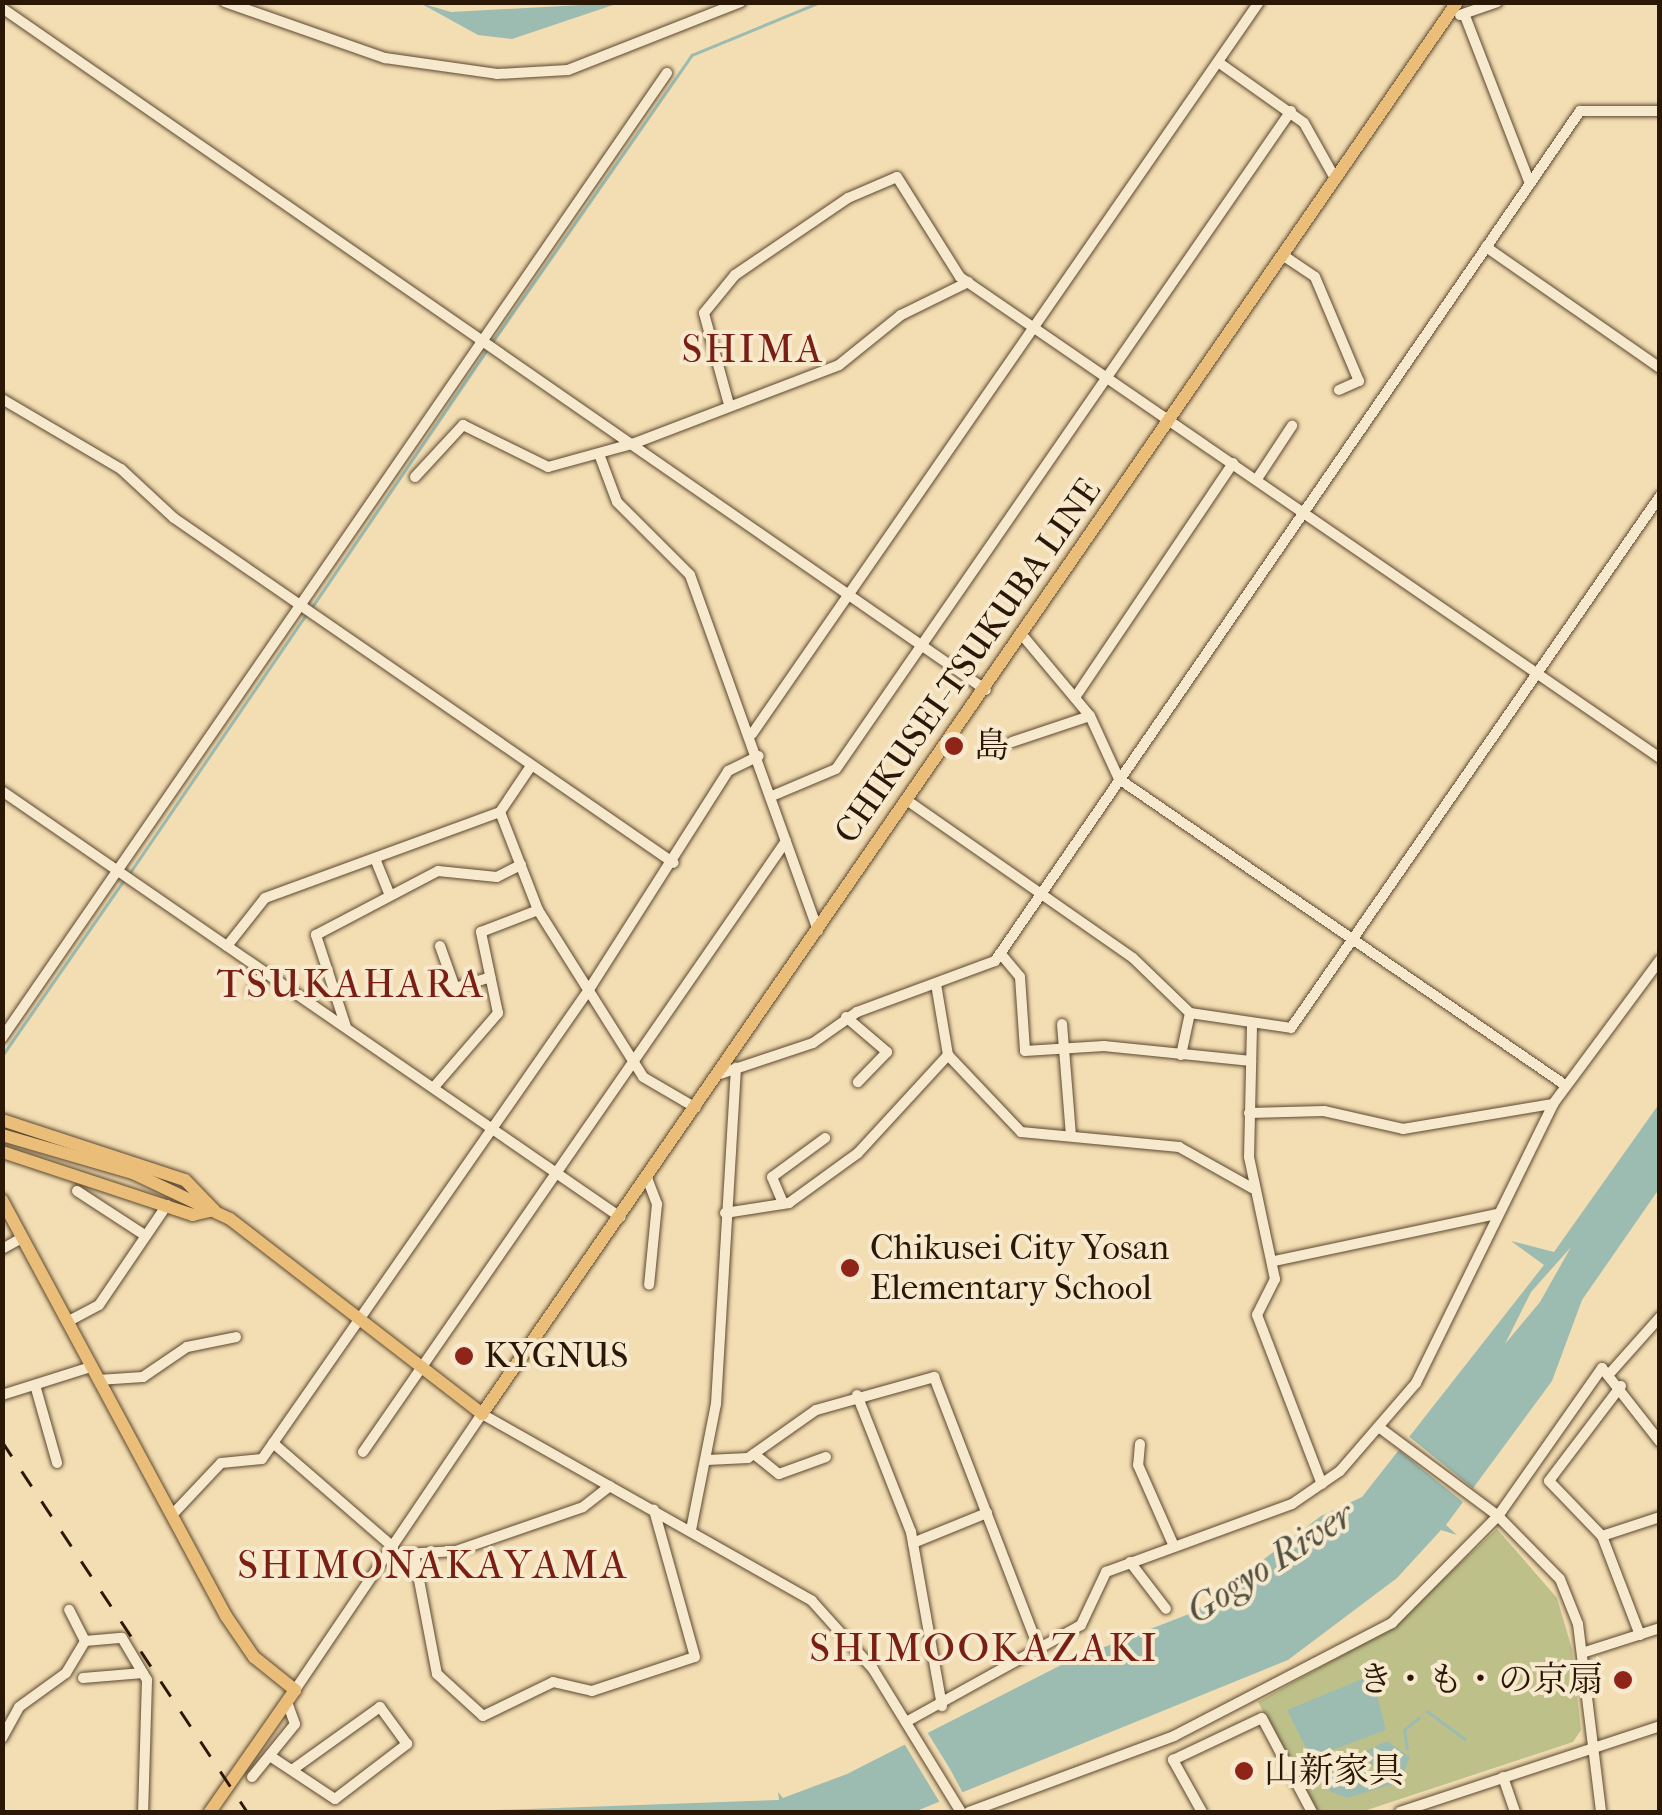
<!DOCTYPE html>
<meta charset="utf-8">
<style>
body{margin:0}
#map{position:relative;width:1662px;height:1815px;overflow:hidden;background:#f3ddb2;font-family:"IM FELL French Canon","Noto Serif JP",serif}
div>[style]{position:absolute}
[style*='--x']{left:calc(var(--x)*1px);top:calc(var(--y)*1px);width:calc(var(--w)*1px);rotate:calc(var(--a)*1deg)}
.green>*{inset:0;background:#bec08a}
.water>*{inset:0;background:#9cbbb1}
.pier>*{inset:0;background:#f3ddb2;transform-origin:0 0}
.stream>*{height:2.5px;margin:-1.25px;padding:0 1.25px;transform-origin:1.25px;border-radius:1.25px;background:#9cbbb1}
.roads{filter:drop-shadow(0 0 2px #5c4830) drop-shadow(0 0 2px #5c4830)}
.minor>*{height:10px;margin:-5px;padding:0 5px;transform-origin:5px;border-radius:5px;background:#f7e9cd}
.major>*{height:12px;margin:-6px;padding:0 6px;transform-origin:6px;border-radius:6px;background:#eabe79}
.rail>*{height:2.5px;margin-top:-1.25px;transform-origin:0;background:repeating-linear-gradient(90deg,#2a1705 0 18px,transparent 0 36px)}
.dots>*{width:28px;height:28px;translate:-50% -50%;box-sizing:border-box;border:5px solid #f7e9cd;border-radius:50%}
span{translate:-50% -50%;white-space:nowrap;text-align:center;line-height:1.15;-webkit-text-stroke:8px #f7e9cd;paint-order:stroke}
.street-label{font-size:35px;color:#2a1705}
.poi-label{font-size:35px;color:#2a1705}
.left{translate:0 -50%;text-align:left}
.right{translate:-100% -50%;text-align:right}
.water-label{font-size:38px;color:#525041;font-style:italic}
.quarter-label{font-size:40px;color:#7a1f14;letter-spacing:2.5px}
.frame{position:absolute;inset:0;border:5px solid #2a1705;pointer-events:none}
</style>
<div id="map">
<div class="green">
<i style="clip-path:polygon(1497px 1529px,1557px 1598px,1572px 1649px,1581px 1730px,1573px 1742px,1361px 1812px,1316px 1812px,1258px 1702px,1391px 1628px)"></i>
</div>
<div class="water">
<i style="clip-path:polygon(420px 3px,451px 12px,619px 3px,512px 39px,478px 35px)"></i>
<i style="clip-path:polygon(evenodd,1659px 1104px,1659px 1189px,1582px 1300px,1552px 1381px,1446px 1525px,1457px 1535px,1441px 1530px,1397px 1578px,1288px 1660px,914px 1812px,442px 1812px,779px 1800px,778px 1792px,783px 1798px,847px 1774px,1071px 1660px,1194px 1612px,1321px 1516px,1362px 1497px,1544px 1265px,1511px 1241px,1554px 1252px,1659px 1104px,1571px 1247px,1540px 1302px,1505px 1344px,1531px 1292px,1571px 1247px)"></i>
<i style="clip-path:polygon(1372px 1675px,1386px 1730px,1311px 1758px,1287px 1710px)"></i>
<i style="clip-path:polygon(1387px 1741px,1410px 1757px,1400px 1782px,1347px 1798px,1329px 1791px,1330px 1769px,1347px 1762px,1369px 1774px,1377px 1769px,1359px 1754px)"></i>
</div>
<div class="pier">
<i style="left:1406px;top:1434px;width:92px;height:17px;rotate:39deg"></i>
<i style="clip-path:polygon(924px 1727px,950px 1769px,965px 1797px,942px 1806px,902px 1740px)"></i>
</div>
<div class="stream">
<i style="--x:493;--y:341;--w:348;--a:-55.2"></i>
<i style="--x:692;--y:55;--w:139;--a:-22.5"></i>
<i style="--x:310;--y:610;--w:317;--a:-55.8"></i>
<i style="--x:129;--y:874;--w:312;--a:-55.7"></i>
<i style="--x:2;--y:1056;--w:214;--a:-55.3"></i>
<i style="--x:1427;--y:1711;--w:47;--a:36.4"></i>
<i style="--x:1407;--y:1749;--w:19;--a:-99"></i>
<i style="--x:1404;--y:1730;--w:19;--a:-39"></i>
</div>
<div class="roads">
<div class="minor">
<i style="--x:225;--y:2;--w:170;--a:19.3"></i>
<i style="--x:385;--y:58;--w:113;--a:8.1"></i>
<i style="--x:497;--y:74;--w:71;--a:-3.2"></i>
<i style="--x:568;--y:70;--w:186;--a:-21.5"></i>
<i style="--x:2;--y:8;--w:1197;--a:34.73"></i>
<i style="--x:1460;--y:15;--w:39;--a:-19"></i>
<i style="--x:1465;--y:16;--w:180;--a:68.8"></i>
<i style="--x:1218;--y:62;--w:105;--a:35.3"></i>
<i style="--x:1304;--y:123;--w:65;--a:60.7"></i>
<i style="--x:1486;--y:247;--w:212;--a:34.8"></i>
<i style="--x:1284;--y:256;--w:37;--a:34"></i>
<i style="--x:1315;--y:277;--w:113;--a:67.1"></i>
<i style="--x:1359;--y:381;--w:22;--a:156"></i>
<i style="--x:2;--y:399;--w:138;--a:30.5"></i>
<i style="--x:121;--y:469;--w:72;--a:42.8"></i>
<i style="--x:174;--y:518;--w:607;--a:34.61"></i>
<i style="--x:728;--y:401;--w:91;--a:-105.3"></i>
<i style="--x:704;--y:313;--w:49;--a:-50.8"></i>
<i style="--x:735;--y:275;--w:137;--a:-34.3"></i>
<i style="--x:848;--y:198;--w:53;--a:-23.2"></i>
<i style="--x:897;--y:177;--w:118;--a:57.8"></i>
<i style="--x:960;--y:277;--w:849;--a:34.49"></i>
<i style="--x:599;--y:454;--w:51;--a:69.4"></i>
<i style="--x:617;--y:502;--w:103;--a:45"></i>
<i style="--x:690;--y:575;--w:378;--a:70.2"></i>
<i style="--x:415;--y:477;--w:71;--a:-47.3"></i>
<i style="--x:463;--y:425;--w:95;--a:26.3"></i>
<i style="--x:548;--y:467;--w:90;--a:-15.4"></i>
<i style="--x:635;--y:443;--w:218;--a:-20.9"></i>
<i style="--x:839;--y:365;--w:80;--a:-38.9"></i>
<i style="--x:901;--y:315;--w:75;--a:-26.2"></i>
<i style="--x:1257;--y:479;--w:64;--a:-56.6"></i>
<i style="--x:1023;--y:636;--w:104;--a:50.1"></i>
<i style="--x:1090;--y:716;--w:69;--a:65.3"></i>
<i style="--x:1119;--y:779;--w:541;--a:34.45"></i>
<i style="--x:1076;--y:696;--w:281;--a:-56"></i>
<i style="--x:752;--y:734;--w:890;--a:-55.29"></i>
<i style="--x:1012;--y:742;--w:82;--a:-18.4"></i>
<i style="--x:2;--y:791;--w:751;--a:34.58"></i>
<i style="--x:772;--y:796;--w:69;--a:-22.9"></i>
<i style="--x:836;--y:769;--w:800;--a:-55.34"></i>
<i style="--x:908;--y:801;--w:274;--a:34.9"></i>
<i style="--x:1133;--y:958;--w:79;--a:44"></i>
<i style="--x:1190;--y:1013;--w:102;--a:8.4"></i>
<i style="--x:1291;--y:1028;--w:647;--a:-55.25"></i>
<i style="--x:500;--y:812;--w:105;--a:68.8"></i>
<i style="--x:538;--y:910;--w:197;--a:57.8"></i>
<i style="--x:643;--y:1077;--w:61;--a:30.3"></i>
<i style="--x:376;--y:861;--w:35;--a:68"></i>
<i style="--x:227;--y:946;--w:61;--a:-51.6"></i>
<i style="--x:265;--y:898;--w:250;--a:-20.1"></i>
<i style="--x:500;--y:812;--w:55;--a:-56"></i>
<i style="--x:440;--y:946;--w:45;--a:70.3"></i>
<i style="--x:455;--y:988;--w:37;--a:-17"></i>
<i style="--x:1000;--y:953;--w:31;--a:50"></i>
<i style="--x:1020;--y:977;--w:74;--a:86.1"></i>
<i style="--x:1025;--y:1051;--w:79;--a:-3.6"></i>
<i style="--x:1104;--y:1046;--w:148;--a:5.8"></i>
<i style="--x:936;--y:984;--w:72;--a:80.4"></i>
<i style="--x:948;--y:1055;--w:106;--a:46.5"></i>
<i style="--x:1021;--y:1132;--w:159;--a:5.4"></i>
<i style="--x:1179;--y:1147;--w:84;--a:29.3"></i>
<i style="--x:252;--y:991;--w:23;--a:-56"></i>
<i style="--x:846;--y:1017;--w:54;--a:40.5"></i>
<i style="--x:887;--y:1052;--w:42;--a:134"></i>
<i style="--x:1062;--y:1024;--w:111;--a:85.4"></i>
<i style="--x:1252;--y:1026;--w:131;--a:91.3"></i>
<i style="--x:1249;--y:1157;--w:125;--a:78"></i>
<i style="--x:1275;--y:1279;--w:40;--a:116.6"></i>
<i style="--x:1257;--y:1315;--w:181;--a:69"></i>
<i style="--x:346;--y:1027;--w:97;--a:-108.1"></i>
<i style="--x:316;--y:935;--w:138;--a:-27.7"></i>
<i style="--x:438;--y:871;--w:59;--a:5.8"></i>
<i style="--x:497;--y:877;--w:27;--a:-27"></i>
<i style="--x:2;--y:1038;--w:1172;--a:-55.43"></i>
<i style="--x:1181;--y:1055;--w:43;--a:-77.9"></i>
<i style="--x:720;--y:1074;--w:98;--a:-18.4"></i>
<i style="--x:813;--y:1043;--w:54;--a:-35.2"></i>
<i style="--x:857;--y:1012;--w:147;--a:-20.3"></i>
<i style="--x:995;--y:961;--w:1032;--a:-55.46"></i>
<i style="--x:1580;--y:111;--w:80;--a:0"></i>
<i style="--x:434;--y:1087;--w:98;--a:-49.1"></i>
<i style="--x:498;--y:1013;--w:83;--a:-101.9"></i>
<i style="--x:481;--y:932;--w:61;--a:-21.1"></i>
<i style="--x:1249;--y:1113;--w:75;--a:-1.5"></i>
<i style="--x:1324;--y:1111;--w:81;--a:12.8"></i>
<i style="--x:1403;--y:1129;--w:152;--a:-9.5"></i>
<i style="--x:647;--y:1178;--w:28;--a:69"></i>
<i style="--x:657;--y:1204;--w:81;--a:95.6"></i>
<i style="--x:77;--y:1191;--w:82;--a:33.1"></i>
<i style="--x:783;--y:1203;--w:28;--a:-113"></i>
<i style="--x:772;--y:1177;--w:66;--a:-36.3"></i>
<i style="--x:725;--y:1213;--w:65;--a:-8.9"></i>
<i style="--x:789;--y:1203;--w:85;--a:-35.9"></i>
<i style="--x:858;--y:1153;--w:133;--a:-47.4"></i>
<i style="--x:2;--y:1249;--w:23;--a:-29"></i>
<i style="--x:1274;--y:1261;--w:228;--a:-11.9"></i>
<i style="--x:67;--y:1322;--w:36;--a:-28"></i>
<i style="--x:99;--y:1305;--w:121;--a:-55.8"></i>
<i style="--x:1611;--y:1372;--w:74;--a:-48.3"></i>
<i style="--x:98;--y:1380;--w:45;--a:-3.8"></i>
<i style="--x:143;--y:1377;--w:53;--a:-34.3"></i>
<i style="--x:187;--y:1347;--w:50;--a:-11.5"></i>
<i style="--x:35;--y:1385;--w:81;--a:74.2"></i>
<i style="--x:1621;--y:1386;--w:119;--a:127.2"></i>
<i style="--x:1549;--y:1481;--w:76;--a:46.1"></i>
<i style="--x:1602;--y:1536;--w:106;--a:69"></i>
<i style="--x:2;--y:1395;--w:93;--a:-17.5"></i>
<i style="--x:857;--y:1395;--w:147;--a:68.5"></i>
<i style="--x:911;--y:1532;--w:177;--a:79.9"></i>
<i style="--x:1380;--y:1428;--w:147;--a:36.7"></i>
<i style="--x:1498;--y:1516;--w:88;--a:45.5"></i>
<i style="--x:1560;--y:1579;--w:48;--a:68.2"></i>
<i style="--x:1578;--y:1624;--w:189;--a:83"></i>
<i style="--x:273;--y:1443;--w:159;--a:40.9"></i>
<i style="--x:1140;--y:1444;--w:21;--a:95"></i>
<i style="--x:1138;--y:1465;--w:86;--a:66.1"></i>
<i style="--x:363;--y:1452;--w:743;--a:-55.3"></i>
<i style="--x:754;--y:1454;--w:32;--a:39"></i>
<i style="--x:779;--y:1474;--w:50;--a:-19.9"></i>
<i style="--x:707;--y:1460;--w:41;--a:-2.8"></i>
<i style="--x:748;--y:1458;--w:83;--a:-35.2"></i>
<i style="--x:816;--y:1410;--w:123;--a:-15.6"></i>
<i style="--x:934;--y:1377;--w:288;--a:68.9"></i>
<i style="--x:172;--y:1515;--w:71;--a:-46.7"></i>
<i style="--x:221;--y:1463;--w:41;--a:-5.6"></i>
<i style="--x:262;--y:1459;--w:570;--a:-55.14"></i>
<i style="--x:588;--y:991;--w:261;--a:-57.5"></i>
<i style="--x:728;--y:771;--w:34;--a:-26"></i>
<i style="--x:691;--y:1530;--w:128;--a:-78.8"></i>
<i style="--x:716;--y:1404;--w:337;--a:-86.6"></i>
<i style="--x:1602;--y:1536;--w:61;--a:-18.1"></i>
<i style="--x:913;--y:1543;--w:80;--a:-22.1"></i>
<i style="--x:388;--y:1555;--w:68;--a:-3.4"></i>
<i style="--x:456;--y:1551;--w:134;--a:-19.1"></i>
<i style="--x:583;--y:1507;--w:34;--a:-38"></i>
<i style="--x:415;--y:1559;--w:117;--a:79.2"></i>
<i style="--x:437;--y:1674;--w:62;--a:42.4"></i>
<i style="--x:483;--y:1716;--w:78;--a:-25.9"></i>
<i style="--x:553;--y:1682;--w:40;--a:13"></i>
<i style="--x:592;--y:1691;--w:108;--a:-18.3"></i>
<i style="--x:695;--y:1657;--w:153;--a:-105.6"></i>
<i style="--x:1130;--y:1562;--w:59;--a:52.5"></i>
<i style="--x:85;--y:1641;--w:37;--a:-5"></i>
<i style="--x:122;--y:1638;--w:49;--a:59.2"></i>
<i style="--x:147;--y:1680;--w:132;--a:91.7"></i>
<i style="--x:1582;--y:1653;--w:82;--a:-17.8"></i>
<i style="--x:83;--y:1678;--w:60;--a:-4.8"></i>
<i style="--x:295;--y:1690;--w:333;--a:-55.9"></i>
<i style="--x:482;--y:1414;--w:379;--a:29.5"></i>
<i style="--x:812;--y:1601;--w:91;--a:48.1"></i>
<i style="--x:873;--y:1669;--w:168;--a:58.4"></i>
<i style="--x:906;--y:1722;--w:200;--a:-29"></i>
<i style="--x:1081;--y:1625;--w:59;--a:-64.7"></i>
<i style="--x:1106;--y:1572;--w:198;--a:-20.1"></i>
<i style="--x:1292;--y:1504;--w:58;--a:-34.5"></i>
<i style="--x:1340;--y:1471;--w:116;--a:-49.2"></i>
<i style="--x:1416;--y:1383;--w:311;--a:-63.8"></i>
<i style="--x:1553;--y:1104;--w:179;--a:-53.4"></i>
<i style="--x:2;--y:1738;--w:35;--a:-61"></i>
<i style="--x:19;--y:1707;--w:58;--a:-35.9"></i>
<i style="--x:66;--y:1673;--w:37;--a:-59"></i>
<i style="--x:85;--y:1641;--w:35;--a:-117"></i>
<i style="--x:270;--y:1756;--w:78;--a:33.5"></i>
<i style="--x:335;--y:1799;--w:91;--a:-37.4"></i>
<i style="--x:407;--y:1744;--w:46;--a:-126.1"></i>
<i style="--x:380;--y:1707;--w:108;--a:144.4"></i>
<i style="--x:252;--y:1777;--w:68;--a:-50.9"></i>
<i style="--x:295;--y:1724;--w:23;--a:-110"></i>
<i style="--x:1503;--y:1777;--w:37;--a:71"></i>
<i style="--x:969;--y:1812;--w:219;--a:-20.3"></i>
<i style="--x:1174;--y:1736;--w:246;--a:-27.4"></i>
<i style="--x:1392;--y:1623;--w:151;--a:-45.3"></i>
<i style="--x:1498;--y:1516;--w:181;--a:-54.9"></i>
<i style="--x:1602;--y:1368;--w:94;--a:51.9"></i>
<i style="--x:1202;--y:1812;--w:60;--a:-119.1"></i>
<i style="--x:1173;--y:1760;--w:98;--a:-25.3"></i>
<i style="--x:1262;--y:1718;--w:106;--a:62"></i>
<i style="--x:1400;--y:1812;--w:274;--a:-18.3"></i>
</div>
<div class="major">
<i style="--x:2;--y:1120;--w:193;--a:18.2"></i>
<i style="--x:185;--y:1180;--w:42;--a:46"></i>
<i style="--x:214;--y:1210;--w:22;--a:167"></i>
<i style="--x:193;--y:1215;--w:201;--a:-161.7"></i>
<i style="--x:2;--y:1135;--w:136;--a:16.2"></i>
<i style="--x:133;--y:1173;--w:107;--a:25.4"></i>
<i style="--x:230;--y:1219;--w:319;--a:37.7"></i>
<i style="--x:482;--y:1414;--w:1716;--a:-55.37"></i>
<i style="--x:2;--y:1200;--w:472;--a:61.7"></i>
<i style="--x:226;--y:1616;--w:50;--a:55.7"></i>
<i style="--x:254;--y:1657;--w:53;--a:38.8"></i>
<i style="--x:295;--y:1690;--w:149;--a:124.9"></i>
</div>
</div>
<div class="rail">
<i style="--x:2;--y:1441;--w:445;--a:56.5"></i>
</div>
<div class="dots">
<i style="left:954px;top:746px;background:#8f2418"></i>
<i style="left:850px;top:1268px;background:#8f2418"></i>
<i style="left:464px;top:1356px;background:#8f2418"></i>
<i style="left:1623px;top:1680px;background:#8f2418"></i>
<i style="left:1244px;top:1771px;background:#8f2418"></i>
</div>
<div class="street-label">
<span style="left:968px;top:661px;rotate:-55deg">CHIKUSEI-TSUKUBA LINE</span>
</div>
<div class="poi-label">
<span class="left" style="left:974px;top:746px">島</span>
<span class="left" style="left:870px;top:1268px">Chikusei City Yosan<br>Elementary School</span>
<span class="left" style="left:484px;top:1356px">KYGNUS</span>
<span class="right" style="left:1603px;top:1680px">き・も・の京扇</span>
<span class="left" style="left:1264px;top:1771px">山新家具</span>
</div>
<div class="water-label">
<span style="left:1270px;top:1563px;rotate:-33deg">Gogyo River</span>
</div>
<div class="quarter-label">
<span style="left:753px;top:349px">SHIMA</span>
<span style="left:351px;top:984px">TSUKAHARA</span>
<span style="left:433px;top:1565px">SHIMONAKAYAMA</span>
<span style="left:984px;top:1648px">SHIMOOKAZAKI</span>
</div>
<div class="frame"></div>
</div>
